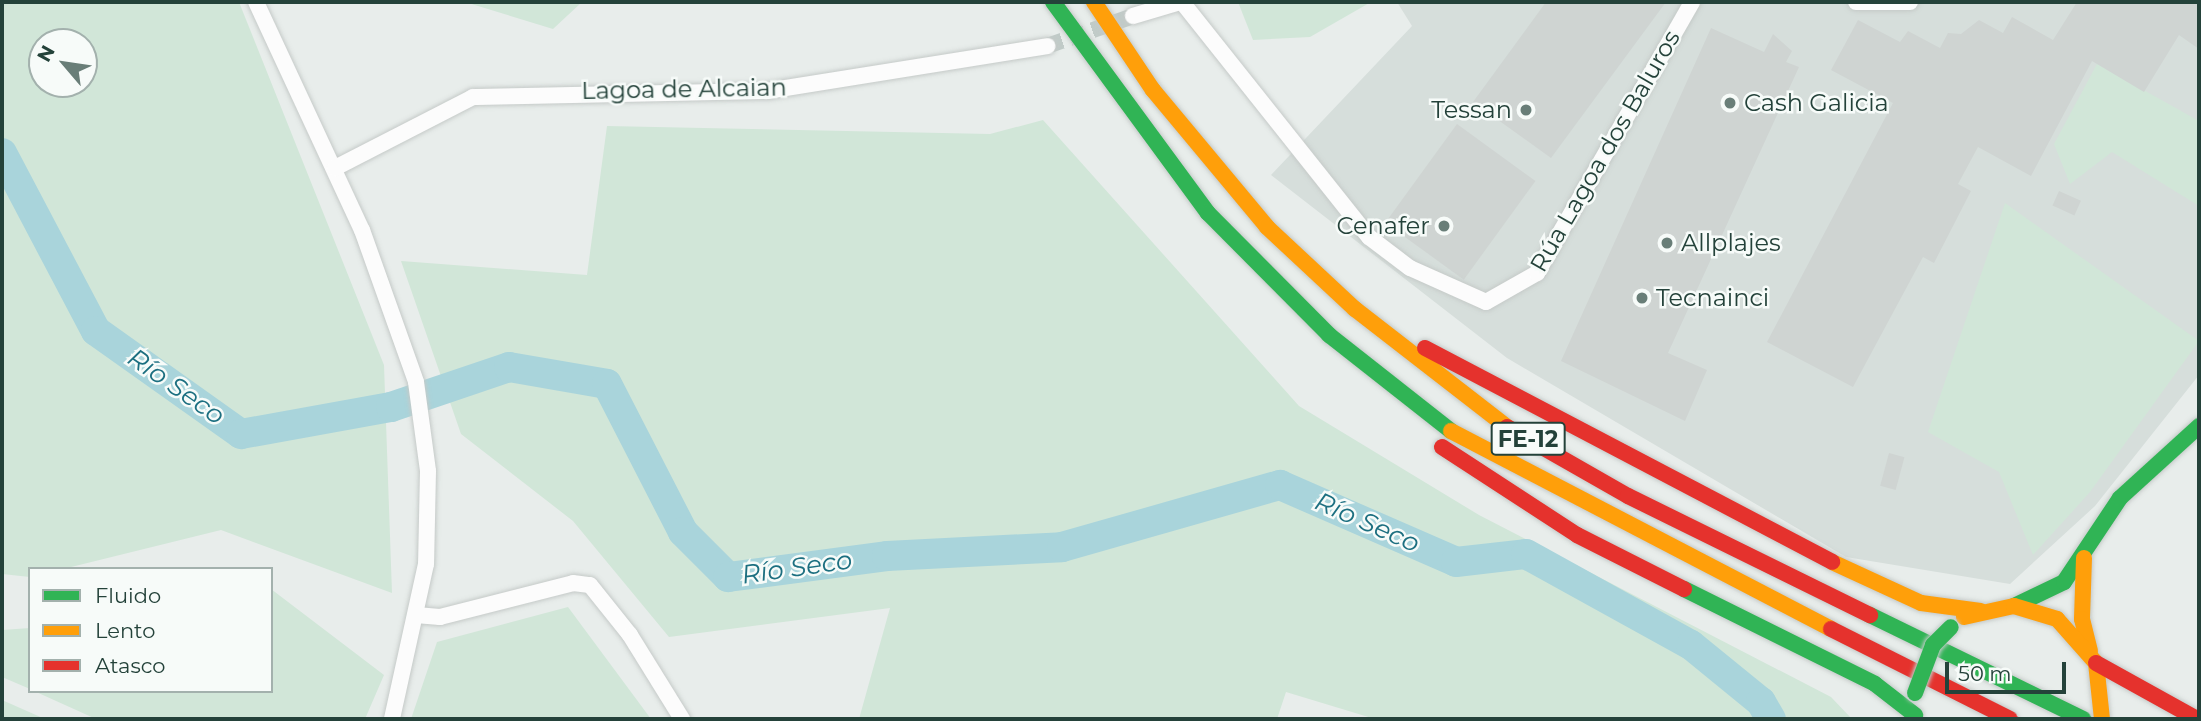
<!DOCTYPE html>
<meta charset="utf-8">
<style>
body{margin:0}
#map{position:relative;width:2201px;height:721px;overflow:hidden;background:#e8edeb;font-family:Montserrat,sans-serif}
div>[style]{position:absolute}
[style*='--x']{left:calc(var(--x)*1px);top:calc(var(--y)*1px);width:calc(var(--w)*1px);rotate:calc(var(--a)*1deg)}
.built>*{inset:0;background:#d6dedb}
.green>*{inset:0;background:#d1e6d8}
.river>*{height:30px;margin:-15px;padding:0 15px;transform-origin:15px;border-radius:15px;background:#a9d4db}
.building>*{inset:0;background:#cfd4d2;transform-origin:0 0}
.street-tunnel>*{height:16px;margin-top:-8px;transform-origin:0;background:repeating-linear-gradient(90deg,#c1cbc8 0 16px,transparent 0 24px)}
.roads{filter:drop-shadow(0 0 2px #c5cac8) drop-shadow(0 0 2px #c5cac8)}
.street>*{height:16px;margin:-8px;padding:0 8px;transform-origin:8px;border-radius:8px;background:#fcfcfc}
.fast>*{height:16px;margin:-8px;padding:0 8px;transform-origin:8px;border-radius:8px;background:#30b455}
.slow>*{height:16px;margin:-8px;padding:0 8px;transform-origin:8px;border-radius:8px;background:#ff9f0a}
.jam>*{height:16px;margin:-8px;padding:0 8px;transform-origin:8px;border-radius:8px;background:#e5322d}
.bridges{filter:drop-shadow(0 0 2px #c3ccc9) drop-shadow(0 0 2px #c3ccc9)}
.fast-bridge>*{height:16px;margin:-8px;padding:0 8px;transform-origin:8px;border-radius:8px;background:#30b455}
.dots>*{width:19px;height:19px;translate:-50% -50%;box-sizing:border-box;border:4px solid #f7fbf9;border-radius:50%}
span{translate:-50% -50%;white-space:nowrap;text-align:center;line-height:1.15;-webkit-text-stroke:5px #f7fbf9;paint-order:stroke}
.shield-label span{padding:2px 5px;background:#f7fbf9;border:2px solid;border-radius:5px;-webkit-text-stroke-width:0}
.shield-label{font-size:23px;color:#24423a;font-weight:700}
.street-label{font-size:24px;color:#24423a}
.poi-label{font-size:24px;color:#24423a}
.left{translate:0 -50%;text-align:left}
.right{translate:-100% -50%;text-align:right}
.water-label{font-size:26px;color:#1c6f80;font-style:italic}
.frame{position:absolute;inset:0;border:4px solid #24423a;pointer-events:none}
.legend{position:absolute;left:28px;top:567px;width:245px;height:126px;box-sizing:border-box;background:#f7fbf9;border:2px solid #a3b1ad;margin:0;padding:9px 12px;list-style:none;font-size:21px;color:#24423a}
.legend li{display:flex;align-items:center;gap:14px;height:35px}
.legend b{width:35px;border:2px solid #a3b1ad}
.north{position:absolute;left:28px;top:28px;width:70px;height:70px;box-sizing:border-box;background:#f7fbf9;border:2px solid #a3b1ad;border-radius:50%;rotate:299deg;font-size:19px;font-weight:700;line-height:28px;text-align:center;color:#24423a}
.north::after{content:'';display:block;margin:auto;width:24px;height:32px;background:#697e78;clip-path:polygon(50% 0,100% 100%,50% 72%,0 100%)}
.scale{position:absolute;left:1945px;top:662px;width:121px;height:32px;box-sizing:border-box;border:4px solid #24423a;border-top:0;padding-left:9px;font-size:21px;line-height:24px;white-space:nowrap;color:#24423a;-webkit-text-stroke:5px #f7fbf9;paint-order:stroke}
</style>
<div id="map">
<div class="built">
<i style="clip-path:polygon(1397px 2px,2199px 2px,2199px 375px,2095px 506px,2010px 584px,1846px 557px,1507px 358px,1271px 175px,1412px 26px)"></i>
</div>
<div class="green">
<i style="clip-path:polygon(evenodd,2px 2px,239px 2px,384px 365px,392px 593px,221px 530px,63px 569px,30px 569px,30px 577px,2px 574px,2px 2px,84px 42px,84px 84px,42px 84px,42px 42px,84px 42px)"></i>
<i style="clip-path:polygon(465px 2px,582px 2px,553px 29px)"></i>
<i style="clip-path:polygon(1238px 2px,1371px 2px,1310px 37px,1253px 40px)"></i>
<i style="clip-path:polygon(2097px 64px,2199px 121px,2199px 206px,2112px 152px,2070px 184px,2054px 144px)"></i>
<i style="clip-path:polygon(1043px 120px,1299px 406px,1479px 515px,1831px 697px,1852px 719px,1375px 719px,1286px 692px,1277px 719px,859px 719px,890px 608px,669px 637px,573px 521px,461px 434px,401px 261px,587px 275px,607px 126px,990px 134px)"></i>
<i style="clip-path:polygon(2005px 203px,2199px 341px,2090px 492px,2033px 555px,1999px 472px,1928px 432px)"></i>
<i style="clip-path:polygon(271px 589px,384px 675px,365px 719px,96px 719px,34px 691px,271px 691px)"></i>
<i style="clip-path:polygon(568px 607px,651px 719px,411px 719px,437px 642px)"></i>
<i style="clip-path:polygon(30px 628px,30px 689px,2px 677px,2px 630px)"></i>
<i style="clip-path:polygon(2px 700px,45px 719px,2px 719px)"></i>
</div>
<div class="river">
<i style="--x:2;--y:153;--w:201;--a:62.2"></i>
<i style="--x:96;--y:331;--w:178;--a:35.4"></i>
<i style="--x:241;--y:434;--w:152;--a:-10.2"></i>
<i style="--x:391;--y:407;--w:125;--a:-18.7"></i>
<i style="--x:509;--y:367;--w:99;--a:9.8"></i>
<i style="--x:607;--y:384;--w:166;--a:62.8"></i>
<i style="--x:683;--y:532;--w:64;--a:45"></i>
<i style="--x:728;--y:577;--w:160;--a:-7.5"></i>
<i style="--x:887;--y:556;--w:175;--a:-2.9"></i>
<i style="--x:1062;--y:547;--w:227;--a:-15.9"></i>
<i style="--x:1280;--y:485;--w:192;--a:23.6"></i>
<i style="--x:1456;--y:562;--w:70;--a:-6.5"></i>
<i style="--x:1526;--y:554;--w:188;--a:28.9"></i>
<i style="--x:1691;--y:645;--w:90;--a:39.2"></i>
<i style="--x:1761;--y:702;--w:20;--a:60"></i>
</div>
<div class="building">
<i style="clip-path:polygon(1546px 2px,1666px 2px,1551px 158px,1473px 102px)"></i>
<i style="clip-path:polygon(2077px 2px,2199px 2px,2199px 49px,2179px 35px,2144px 92px,2092px 61px,2031px 176px,1978px 147px,1958px 184px,1971px 191px,1934px 263px,1923px 257px,1853px 387px,1767px 342px,1893px 103px,1831px 70px,1858px 20px,1900px 42px,1908px 31px,1940px 48px,1948px 33px,1961px 34px,1979px 20px,2003px 33px,2012px 17px,2053px 40px)"></i>
<i style="clip-path:polygon(1711px 28px,1764px 52px,1773px 34px,1792px 51px,1786px 62px,1799px 67px,1668px 353px,1707px 370px,1685px 421px,1561px 361px)"></i>
<i style="left:1457px;top:124px;width:97px;height:122px;rotate:36deg"></i>
<i style="left:2059px;top:191px;width:24px;height:16px;rotate:24deg"></i>
<i style="left:1889px;top:453px;width:16px;height:34px;rotate:15deg"></i>
</div>
<div class="street-tunnel">
<i style="--x:1047;--y:46;--w:91;--a:-19.2"></i>
</div>
<div class="roads">
<div class="street">
<i style="--x:256;--y:2;--w:251;--a:65.1"></i>
<i style="--x:362;--y:230;--w:161;--a:70.4"></i>
<i style="--x:416;--y:382;--w:90;--a:82.3"></i>
<i style="--x:428;--y:471;--w:93;--a:91.2"></i>
<i style="--x:426;--y:564;--w:159;--a:102.4"></i>
<i style="--x:1182;--y:2;--w:300;--a:51.5"></i>
<i style="--x:1369;--y:237;--w:51;--a:37.1"></i>
<i style="--x:1410;--y:268;--w:83;--a:24.1"></i>
<i style="--x:1486;--y:302;--w:59;--a:-29.6"></i>
<i style="--x:1537;--y:273;--w:312;--a:-60.2"></i>
<i style="--x:1856;--y:2;--w:54;--a:0"></i>
<i style="--x:1133;--y:16;--w:49;--a:-16.6"></i>
<i style="--x:335;--y:168;--w:155;--a:-27.2"></i>
<i style="--x:473;--y:97;--w:294;--a:-1.2"></i>
<i style="--x:767;--y:91;--w:284;--a:-9.1"></i>
<i style="--x:416;--y:615;--w:24;--a:5"></i>
<i style="--x:440;--y:617;--w:137;--a:-14.3"></i>
<i style="--x:573;--y:583;--w:17;--a:7"></i>
<i style="--x:590;--y:585;--w:64;--a:51.3"></i>
<i style="--x:630;--y:635;--w:99;--a:58.2"></i>
</div>
<div class="fast">
<i style="--x:1053;--y:2;--w:262;--a:53.7"></i>
<i style="--x:1208;--y:213;--w:172;--a:45.2"></i>
<i style="--x:1329;--y:335;--w:155;--a:38.2"></i>
<i style="--x:1684;--y:589;--w:213;--a:26.4"></i>
<i style="--x:1875;--y:684;--w:51;--a:37.8"></i>
<i style="--x:2014;--y:606;--w:55;--a:-25.6"></i>
<i style="--x:2064;--y:582;--w:101;--a:-56.3"></i>
<i style="--x:2120;--y:498;--w:107;--a:-42.3"></i>
<i style="--x:1870;--y:615;--w:237;--a:26"></i>
</div>
<div class="slow">
<i style="--x:1094;--y:2;--w:106;--a:56.2"></i>
<i style="--x:1153;--y:90;--w:178;--a:50.2"></i>
<i style="--x:1267;--y:227;--w:120;--a:43"></i>
<i style="--x:1355;--y:309;--w:192;--a:37.8"></i>
<i style="--x:1451;--y:431;--w:428;--a:27.5"></i>
<i style="--x:2084;--y:558;--w:61;--a:91.9"></i>
<i style="--x:2082;--y:619;--w:33;--a:76"></i>
<i style="--x:1832;--y:562;--w:98;--a:24.7"></i>
<i style="--x:1921;--y:603;--w:60;--a:7.7"></i>
<i style="--x:1964;--y:617;--w:51;--a:-12.4"></i>
<i style="--x:2014;--y:606;--w:45;--a:16.8"></i>
<i style="--x:2057;--y:619;--w:59;--a:48.4"></i>
<i style="--x:2096;--y:663;--w:56;--a:83.9"></i>
</div>
<div class="jam">
<i style="--x:1425;--y:348;--w:460;--a:27.7"></i>
<i style="--x:1507;--y:427;--w:139;--a:29.7"></i>
<i style="--x:1628;--y:496;--w:270;--a:26.2"></i>
<i style="--x:1442;--y:447;--w:161;--a:33.1"></i>
<i style="--x:1577;--y:535;--w:120;--a:26.8"></i>
<i style="--x:1831;--y:629;--w:200;--a:26.7"></i>
<i style="--x:2096;--y:663;--w:115;--a:29"></i>
</div>
</div>
<div class="bridges">
<div class="fast-bridge">
<i style="--x:1915;--y:693;--w:51;--a:-69.4"></i>
<i style="--x:1933;--y:645;--w:25;--a:-45"></i>
</div>
</div>
<div class="dots">
<i style="left:1730px;top:103px;background:#697e78"></i>
<i style="left:1526px;top:110px;background:#697e78"></i>
<i style="left:1444px;top:226px;background:#697e78"></i>
<i style="left:1667px;top:243px;background:#697e78"></i>
<i style="left:1642px;top:298px;background:#697e78"></i>
</div>
<div class="shield-label">
<span style="left:1528px;top:439px">FE-12</span>
</div>
<div class="street-label">
<span style="left:684px;top:89px;rotate:-1deg">Lagoa de Alcaian</span>
<span style="left:1605px;top:151px;rotate:-60deg">Rúa Lagoa dos Baluros</span>
</div>
<div class="poi-label">
<span class="left" style="left:1744px;top:103px">Cash Galicia</span>
<span class="right" style="left:1512px;top:110px">Tessan</span>
<span class="right" style="left:1430px;top:226px">Cenafer</span>
<span class="left" style="left:1681px;top:243px">Allplajes</span>
<span class="left" style="left:1656px;top:298px">Tecnainci</span>
</div>
<div class="water-label">
<span style="left:176px;top:387px;rotate:35deg">Río Seco</span>
<span style="left:1367px;top:523px;rotate:24deg">Río Seco</span>
<span style="left:797px;top:568px;rotate:-8deg">Río Seco</span>
</div>
<div class="frame"></div>
<ul class="legend">
<li><b style="height:9px;background:#30b455"></b>Fluido</li>
<li><b style="height:9px;background:#ff9f0a"></b>Lento</li>
<li><b style="height:9px;background:#e5322d"></b>Atasco</li>
</ul>
<div class="north">N</div>
<div class="scale">50 m</div>
</div>
